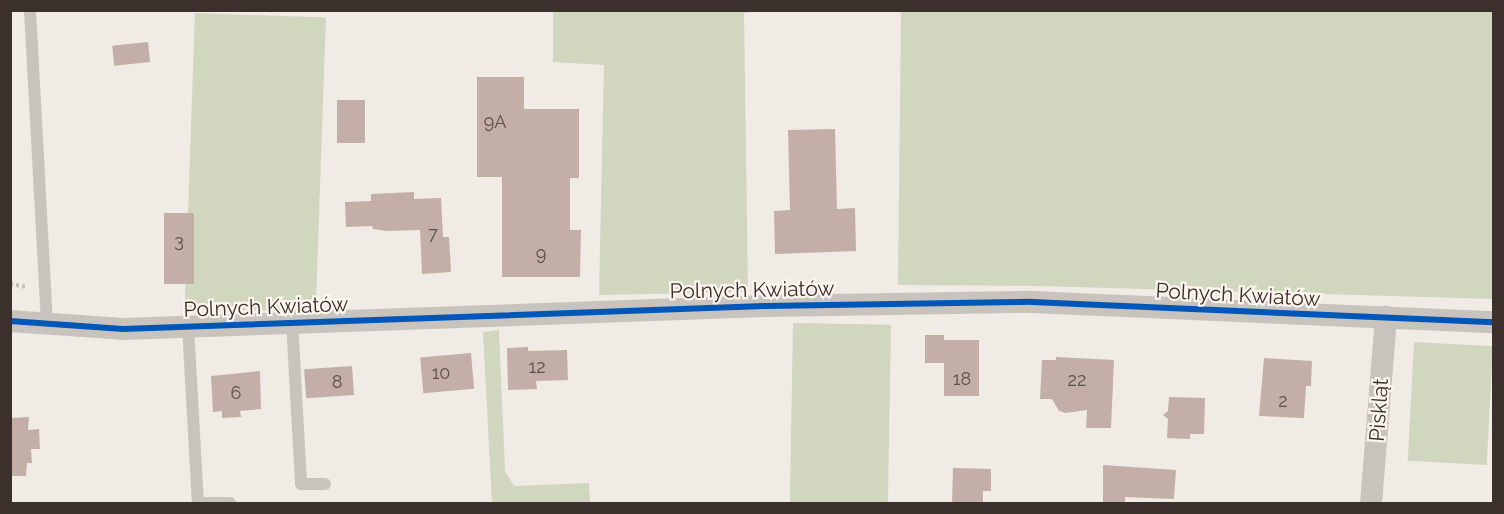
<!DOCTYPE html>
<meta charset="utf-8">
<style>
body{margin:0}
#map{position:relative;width:1504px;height:514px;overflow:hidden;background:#f0ebe5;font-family:Raleway,sans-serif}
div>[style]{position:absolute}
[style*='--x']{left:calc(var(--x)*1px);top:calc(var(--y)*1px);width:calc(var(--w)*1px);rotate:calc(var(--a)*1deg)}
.green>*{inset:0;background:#d1d6bf;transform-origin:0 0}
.building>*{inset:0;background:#c3afa7;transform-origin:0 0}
.path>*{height:4px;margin-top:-2px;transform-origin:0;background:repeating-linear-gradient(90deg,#c2bbb6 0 3px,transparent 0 6px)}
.lane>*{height:12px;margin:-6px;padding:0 6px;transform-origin:6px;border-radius:6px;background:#c9c3be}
.street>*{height:22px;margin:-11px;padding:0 11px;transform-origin:11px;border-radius:11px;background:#c9c3be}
.cycleway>*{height:6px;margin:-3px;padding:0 3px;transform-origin:3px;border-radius:3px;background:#0057b8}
span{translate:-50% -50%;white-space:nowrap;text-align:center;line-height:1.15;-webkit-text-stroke:4.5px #fbf5ee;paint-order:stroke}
.number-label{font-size:18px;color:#5d504a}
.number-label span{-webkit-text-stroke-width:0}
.street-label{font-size:21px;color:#3b302b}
.frame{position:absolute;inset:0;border:12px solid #3b302b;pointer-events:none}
</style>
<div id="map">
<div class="green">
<i style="clip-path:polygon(553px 11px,757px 11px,744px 13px,748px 292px,599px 295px,604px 65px,553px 62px)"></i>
<i style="clip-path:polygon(901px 11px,1493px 11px,1493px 299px,1039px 286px,898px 285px)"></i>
<i style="left:195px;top:13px;width:131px;height:295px;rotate:2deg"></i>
<i style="left:793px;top:323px;width:98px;height:180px;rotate:1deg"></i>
<i style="clip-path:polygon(499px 330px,505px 471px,514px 486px,589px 483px,590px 503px,492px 503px,483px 332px)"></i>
<i style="left:1414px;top:342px;width:79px;height:119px;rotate:3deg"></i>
</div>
<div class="building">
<i style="left:148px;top:42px;width:20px;height:36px;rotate:84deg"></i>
<i style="clip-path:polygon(477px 77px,524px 77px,524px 109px,579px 109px,579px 178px,570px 178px,570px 230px,581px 230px,580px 277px,502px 277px,502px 177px,477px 177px)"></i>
<i style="left:337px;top:100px;width:28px;height:43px"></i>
<i style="clip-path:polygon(835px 129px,837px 209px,855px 208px,856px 251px,775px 254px,774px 211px,790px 210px,788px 130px)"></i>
<i style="clip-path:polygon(414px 192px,414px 199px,441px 198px,443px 237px,449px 237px,451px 272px,422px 274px,420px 230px,387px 231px,373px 229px,372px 226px,346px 227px,345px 202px,371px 201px,371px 194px)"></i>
<i style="left:164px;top:213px;width:30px;height:71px"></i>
<i style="clip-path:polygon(925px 335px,944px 335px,944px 340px,979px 340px,979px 396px,944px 396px,944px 363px,925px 363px)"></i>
<i style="clip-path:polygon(528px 347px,528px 351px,567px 350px,568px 380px,536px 381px,537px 389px,508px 390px,507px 348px)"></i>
<i style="left:471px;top:353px;width:36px;height:51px;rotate:85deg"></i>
<i style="clip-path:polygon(1056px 357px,1114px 360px,1111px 428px,1086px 428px,1087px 410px,1065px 413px,1059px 411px,1052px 399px,1040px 399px,1042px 360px,1056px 360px)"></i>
<i style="clip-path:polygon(1264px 358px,1312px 361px,1311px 386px,1306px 386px,1304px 418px,1259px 416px)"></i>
<i style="left:352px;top:366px;width:29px;height:48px;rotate:86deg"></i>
<i style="clip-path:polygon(260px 371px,261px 409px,240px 411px,241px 417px,222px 418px,222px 411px,213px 412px,211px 376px)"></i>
<i style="clip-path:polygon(1169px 397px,1205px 398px,1204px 434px,1190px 434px,1190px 439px,1167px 438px,1168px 419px,1163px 415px,1168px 411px)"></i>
<i style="clip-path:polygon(29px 417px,28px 430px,39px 429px,40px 449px,31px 449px,32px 463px,27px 463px,26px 476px,10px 476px,10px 418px)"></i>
<i style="clip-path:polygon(1103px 465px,1176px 470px,1174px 499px,1125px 497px,1125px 504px,1103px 504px)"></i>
<i style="clip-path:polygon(953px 468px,991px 469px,991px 491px,983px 491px,983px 504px,952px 504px)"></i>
</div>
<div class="path">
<i style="--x:10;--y:284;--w:17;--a:10"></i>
</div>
<div class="lane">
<i style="--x:30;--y:10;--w:313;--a:86.9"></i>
<i style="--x:292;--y:322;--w:162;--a:86.8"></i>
<i style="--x:301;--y:484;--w:24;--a:0"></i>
<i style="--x:188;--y:326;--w:177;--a:86.8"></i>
<i style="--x:198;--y:503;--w:32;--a:0"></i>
</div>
<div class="street">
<i style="--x:10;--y:321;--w:113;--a:4"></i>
<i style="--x:123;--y:329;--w:643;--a:-2.05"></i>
<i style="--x:766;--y:306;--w:266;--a:-0.9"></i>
<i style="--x:1032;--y:302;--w:462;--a:2.5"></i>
<i style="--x:1371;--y:504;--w:188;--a:-85.4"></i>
</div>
<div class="cycleway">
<i style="--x:10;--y:321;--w:113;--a:4"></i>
<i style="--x:123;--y:329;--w:643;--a:-2.05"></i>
<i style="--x:766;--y:306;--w:266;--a:-0.9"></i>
<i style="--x:1032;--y:302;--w:462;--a:2.5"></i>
</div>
<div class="number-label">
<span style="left:495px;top:122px">9A</span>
<span style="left:433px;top:234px">7</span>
<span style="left:179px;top:241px">3</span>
<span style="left:541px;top:254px">9</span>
<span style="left:537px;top:367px">12</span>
<span style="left:441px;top:373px">10</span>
<span style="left:962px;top:379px">18</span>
<span style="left:1077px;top:380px">22</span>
<span style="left:337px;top:382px">8</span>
<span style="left:236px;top:393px">6</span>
<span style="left:1283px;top:401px">2</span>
</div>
<div class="street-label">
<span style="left:752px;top:290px;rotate:-1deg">Polnych Kwiatów</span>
<span style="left:1238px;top:295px;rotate:3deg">Polnych Kwiatów</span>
<span style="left:266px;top:307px;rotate:-2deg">Polnych Kwiatów</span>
<span style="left:1379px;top:410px;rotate:-86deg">Piskląt</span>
</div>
<div class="frame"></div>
</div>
